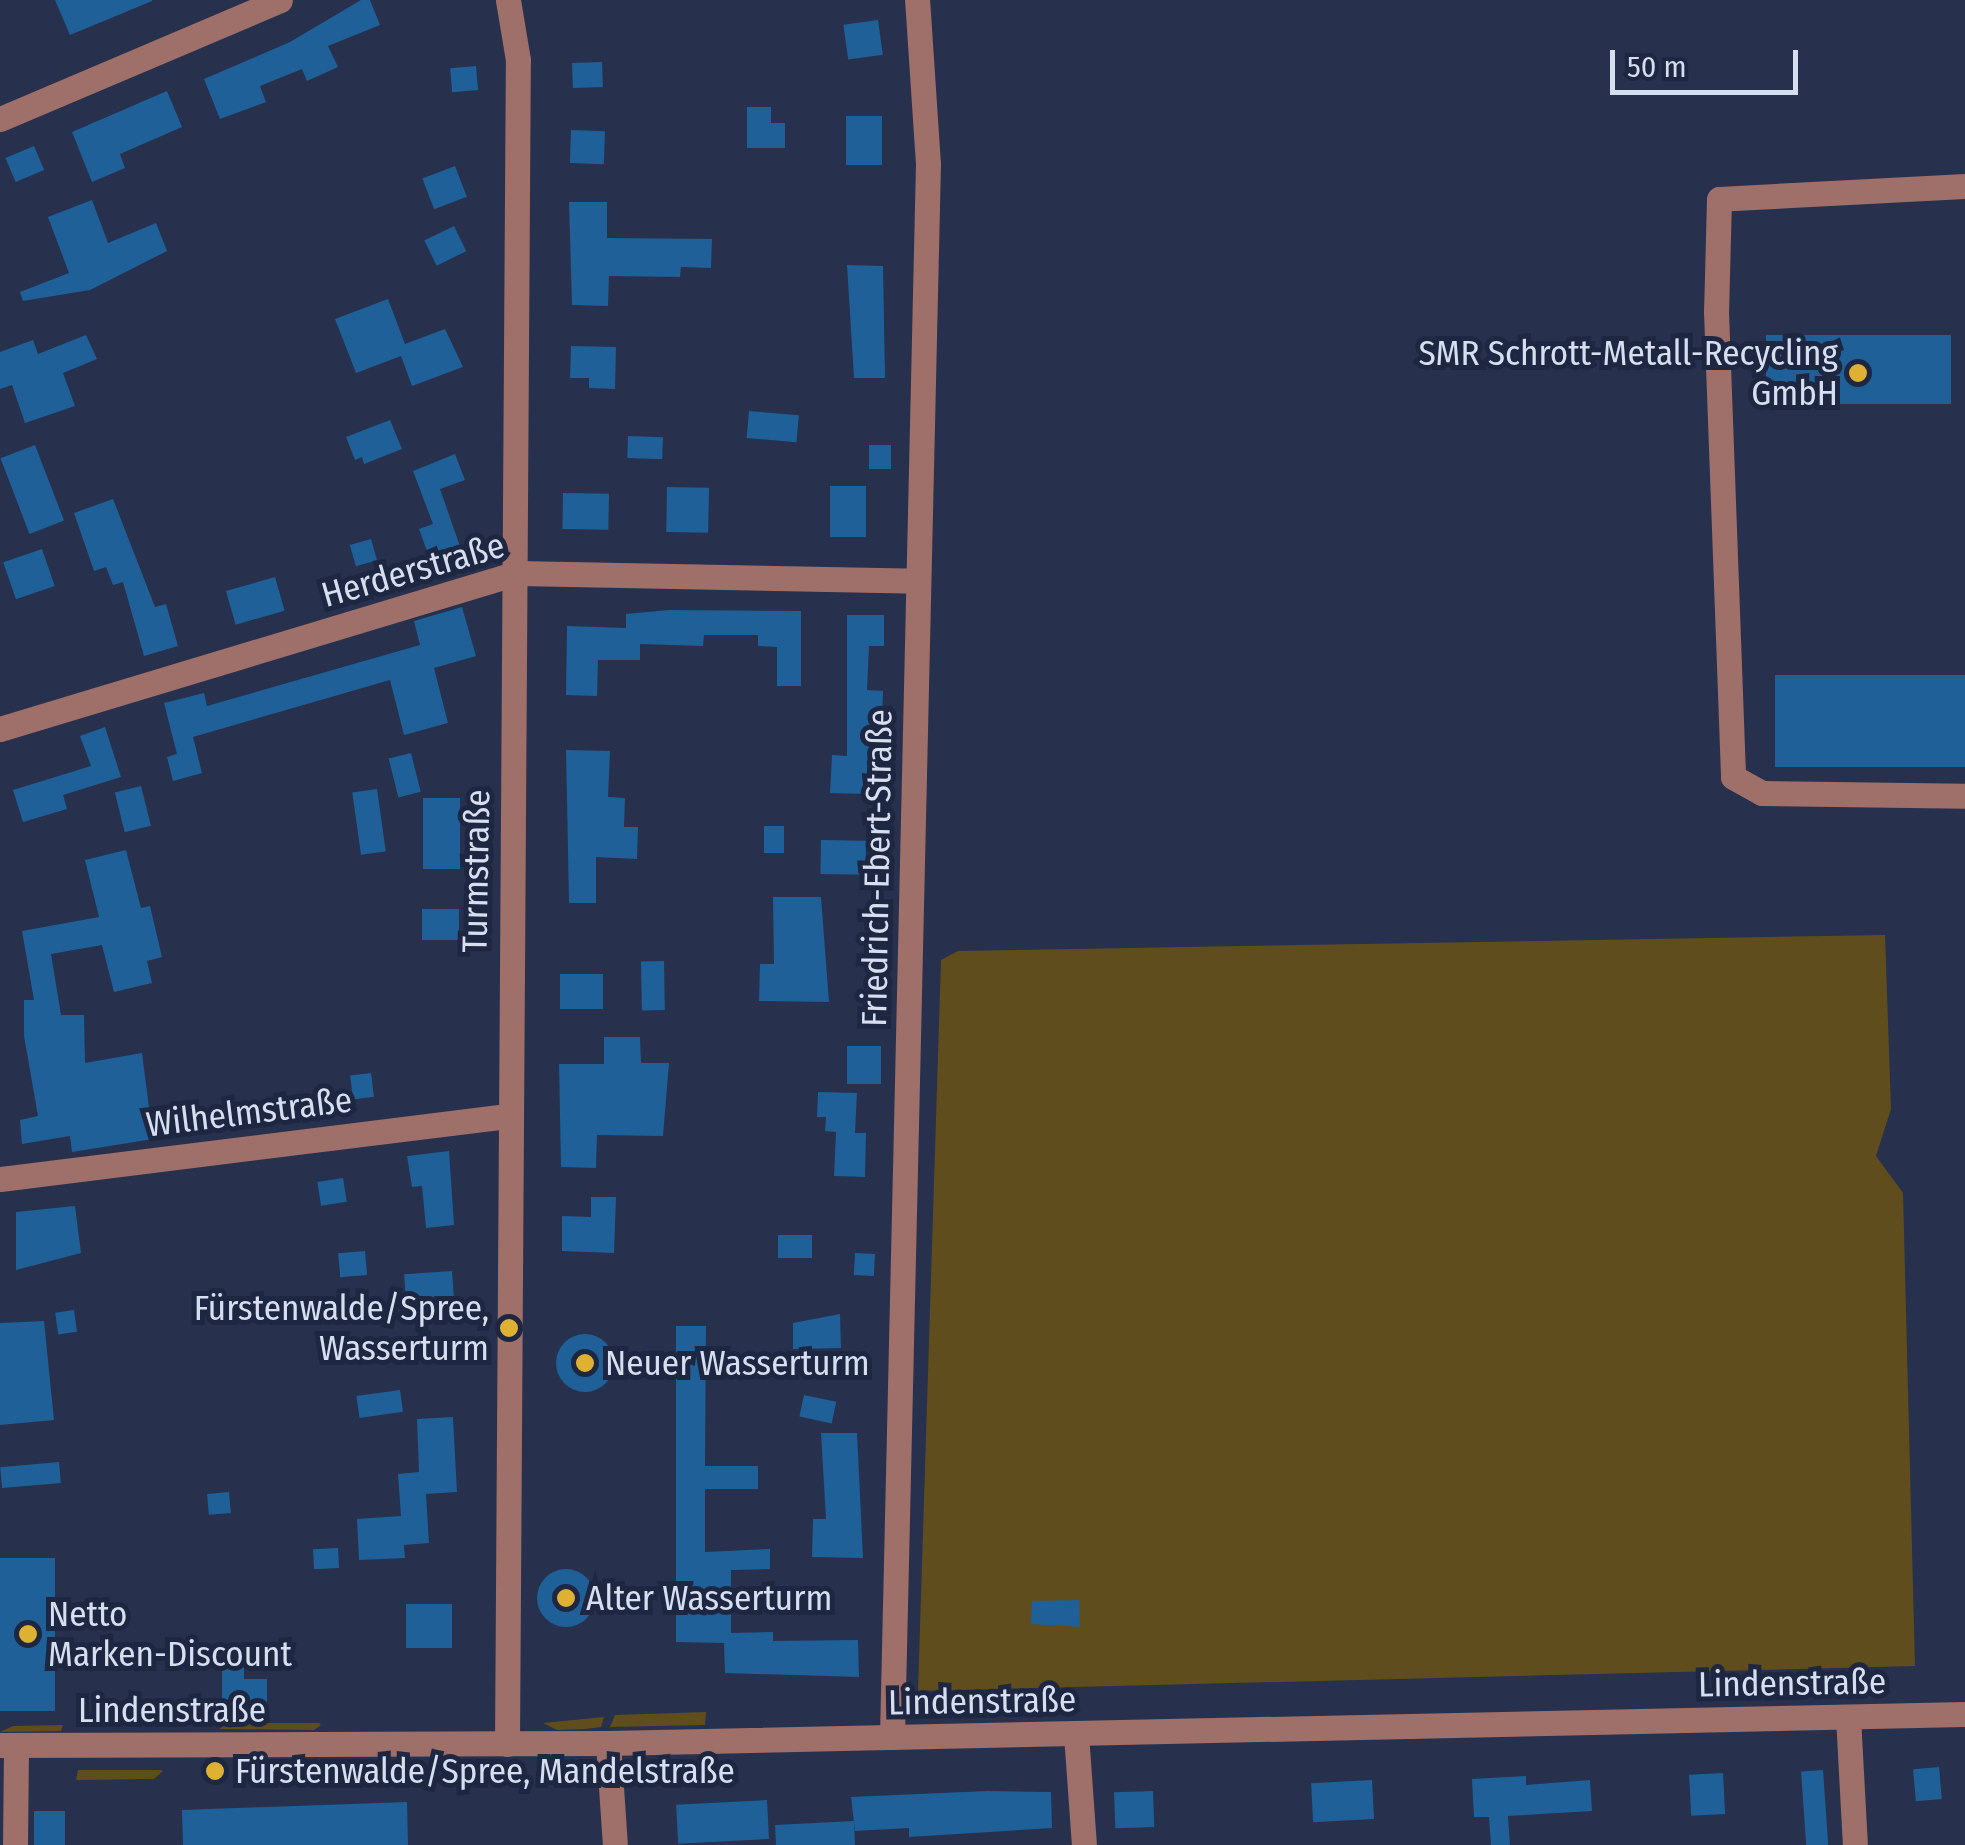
<!DOCTYPE html>
<meta charset="utf-8">
<style>
body{margin:0}
#map{position:relative;width:1965px;height:1845px;overflow:hidden;background:#27314d;font-family:"Fira Sans Condensed",sans-serif}
div>[style]{position:absolute}
[style*='--x']{left:calc(var(--x)*1px);top:calc(var(--y)*1px);width:calc(var(--w)*1px);rotate:calc(var(--a)*1deg)}
.green>*{inset:0;background:#5f4d1d}
.building>*{inset:0;background:#1e6097;transform-origin:0 0}
.round{border-radius:50%}
.minor>*{height:25px;margin:-12.5px;padding:0 12.5px;transform-origin:12.5px;border-radius:12.5px;background:#9f6f69}
.dots>*{width:28px;height:28px;translate:-50% -50%;box-sizing:border-box;border:5px solid #1e2742;border-radius:50%}
span{translate:-50% -50%;white-space:nowrap;text-align:center;line-height:1.15;-webkit-text-stroke:10px #1e2742;paint-order:stroke}
.poi-label{font-size:35px;color:#d7def0}
.right{translate:-100% -50%;text-align:right}
.left{translate:0 -50%;text-align:left}
.street-label{font-size:35px;color:#d7def0}
.scale{position:absolute;left:1610px;top:50px;width:188px;height:45px;box-sizing:border-box;border:5px solid #d7def0;border-top:0;padding-left:12px;font-size:30px;line-height:35px;white-space:nowrap;color:#d7def0;-webkit-text-stroke:8px #1e2742;paint-order:stroke}
</style>
<div id="map">
<div class="green">
<i style="clip-path:polygon(1885px 935px,1891px 1109px,1876px 1156px,1903px 1193px,1915px 1666px,918px 1691px,941px 960px,958px 951px)"></i>
<i style="clip-path:polygon(706px 1712px,705px 1725px,610px 1727px,615px 1715px)"></i>
<i style="clip-path:polygon(604px 1717px,601px 1727px,585px 1729px,557px 1730px,543px 1723px)"></i>
<i style="clip-path:polygon(228px 1723px,319px 1723px,321px 1725px,314px 1730px,219px 1729px)"></i>
<i style="clip-path:polygon(63px 1725px,61px 1731px,0 1732px,13px 1726px)"></i>
<i style="clip-path:polygon(78px 1770px,161px 1770px,163px 1771px,154px 1779px,76px 1780px)"></i>
</div>
<div class="building">
<i style="clip-path:polygon(55px 0,152px 0,152px 1px,70px 35px)"></i>
<i style="clip-path:polygon(361px 0,370px 0,380px 25px,328px 46px,338px 67px,307px 81px,302px 69px,260px 86px,266px 102px,220px 119px,204px 79px,290px 42px)"></i>
<i style="left:878px;top:20px;width:35px;height:35px;rotate:82deg"></i>
<i style="left:602px;top:62px;width:25px;height:30px;rotate:88deg"></i>
<i style="left:476px;top:66px;width:24px;height:26px;rotate:85deg"></i>
<i style="clip-path:polygon(167px 91px,182px 127px,120px 154px,125px 168px,92px 182px,72px 132px)"></i>
<i style="clip-path:polygon(747px 107px,771px 107px,771px 123px,785px 123px,785px 148px,747px 148px)"></i>
<i style="left:846px;top:116px;width:36px;height:49px"></i>
<i style="left:571px;top:130px;width:34px;height:33px;rotate:2deg"></i>
<i style="left:34px;top:146px;width:26px;height:31px;rotate:67deg"></i>
<i style="left:455px;top:166px;width:33px;height:35px;rotate:69deg"></i>
<i style="clip-path:polygon(92px 200px,108px 243px,156px 223px,167px 251px,90px 290px,23px 301px,20px 292px,69px 273px,48px 217px)"></i>
<i style="clip-path:polygon(569px 202px,607px 202px,607px 238px,712px 239px,711px 268px,681px 267px,680px 277px,609px 276px,608px 306px,572px 305px)"></i>
<i style="left:454px;top:226px;width:28px;height:33px;rotate:64deg"></i>
<i style="clip-path:polygon(847px 265px,883px 266px,885px 378px,854px 378px)"></i>
<i style="clip-path:polygon(388px 299px,405px 344px,445px 329px,463px 367px,412px 386px,401px 356px,356px 373px,335px 319px)"></i>
<i style="clip-path:polygon(86px 335px,97px 359px,63px 373px,75px 406px,25px 423px,12px 385px,0 389px,0 352px,33px 340px,38px 354px)"></i>
<i style="left:1951px;top:335px;width:69px;height:185px;rotate:90deg"></i>
<i style="clip-path:polygon(571px 346px,616px 347px,615px 389px,589px 388px,589px 378px,570px 378px)"></i>
<i style="left:749px;top:411px;width:50px;height:27px;rotate:5deg"></i>
<i style="clip-path:polygon(390px 420px,402px 449px,364px 464px,362px 457px,355px 460px,346px 437px)"></i>
<i style="left:628px;top:436px;width:35px;height:22px;rotate:2deg"></i>
<i style="left:35px;top:445px;width:81px;height:37px;rotate:69deg"></i>
<i style="left:891px;top:445px;width:24px;height:22px;rotate:90deg"></i>
<i style="clip-path:polygon(455px 454px,465px 480px,440px 489px,462px 552px,431px 562px,419px 529px,433px 524px,413px 471px)"></i>
<i style="left:830px;top:486px;width:36px;height:51px"></i>
<i style="left:667px;top:487px;width:42px;height:45px;rotate:1deg"></i>
<i style="left:563px;top:493px;width:46px;height:36px;rotate:1deg"></i>
<i style="clip-path:polygon(113px 499px,155px 607px,166px 604px,178px 646px,144px 656px,123px 582px,113px 585px,106px 567px,94px 571px,74px 513px)"></i>
<i style="left:371px;top:539px;width:22px;height:22px;rotate:74deg"></i>
<i style="left:42px;top:549px;width:39px;height:41px;rotate:71deg"></i>
<i style="left:275px;top:577px;width:35px;height:51px;rotate:74deg"></i>
<i style="clip-path:polygon(462px 607px,476px 656px,434px 668px,448px 723px,404px 735px,390px 680px,193px 737px,202px 773px,173px 781px,167px 757px,177px 754px,164px 703px,204px 693px,207px 706px,420px 645px,414px 621px)"></i>
<i style="clip-path:polygon(669px 610px,801px 611px,801px 686px,777px 686px,777px 647px,758px 646px,758px 635px,704px 635px,703px 646px,640px 644px,640px 660px,598px 660px,597px 696px,566px 695px,567px 626px,626px 628px,626px 614px)"></i>
<i style="clip-path:polygon(847px 615px,884px 615px,884px 646px,869px 646px,867px 690px,883px 691px,882px 727px,871px 727px,867px 794px,830px 793px,832px 755px,847px 756px)"></i>
<i style="left:1965px;top:675px;width:92px;height:190px;rotate:90deg"></i>
<i style="clip-path:polygon(105px 727px,121px 777px,63px 795px,67px 809px,23px 822px,13px 790px,91px 766px,80px 736px)"></i>
<i style="clip-path:polygon(566px 750px,610px 751px,608px 797px,625px 798px,624px 827px,638px 827px,637px 859px,596px 857px,596px 903px,569px 903px)"></i>
<i style="left:411px;top:753px;width:40px;height:23px;rotate:76deg"></i>
<i style="left:141px;top:786px;width:41px;height:27px;rotate:76deg"></i>
<i style="left:377px;top:789px;width:63px;height:25px;rotate:82deg"></i>
<i style="left:423px;top:798px;width:37px;height:71px"></i>
<i style="left:764px;top:826px;width:20px;height:27px"></i>
<i style="left:821px;top:840px;width:45px;height:34px;rotate:1deg"></i>
<i style="clip-path:polygon(126px 850px,141px 908px,150px 906px,162px 957px,147px 961px,152px 983px,114px 992px,102px 945px,51px 954px,61px 1015px,84px 1015px,85px 1063px,142px 1053px,153px 1139px,72px 1152px,70px 1136px,22px 1144px,20px 1120px,38px 1116px,24px 1036px,24px 1000px,34px 1000px,22px 931px,99px 917px,85px 860px)"></i>
<i style="clip-path:polygon(773px 897px,821px 897px,829px 1002px,759px 1001px,760px 964px,774px 964px)"></i>
<i style="left:422px;top:909px;width:37px;height:31px"></i>
<i style="left:664px;top:961px;width:49px;height:23px;rotate:89deg"></i>
<i style="left:560px;top:974px;width:43px;height:35px"></i>
<i style="clip-path:polygon(604px 1037px,640px 1037px,641px 1063px,669px 1063px,663px 1136px,597px 1135px,596px 1168px,561px 1167px,559px 1064px,604px 1064px)"></i>
<i style="left:847px;top:1046px;width:34px;height:38px"></i>
<i style="left:371px;top:1073px;width:24px;height:21px;rotate:83deg"></i>
<i style="clip-path:polygon(818px 1092px,857px 1093px,855px 1133px,866px 1133px,865px 1177px,834px 1176px,836px 1132px,825px 1131px,826px 1117px,817px 1117px)"></i>
<i style="clip-path:polygon(449px 1151px,454px 1225px,426px 1228px,422px 1186px,412px 1187px,407px 1156px)"></i>
<i style="left:343px;top:1178px;width:24px;height:26px;rotate:81deg"></i>
<i style="clip-path:polygon(591px 1197px,616px 1197px,614px 1253px,562px 1251px,562px 1216px,591px 1217px)"></i>
<i style="clip-path:polygon(75px 1206px,81px 1253px,16px 1270px,16px 1212px)"></i>
<i style="left:778px;top:1235px;width:34px;height:23px"></i>
<i style="left:365px;top:1251px;width:24px;height:27px;rotate:85deg"></i>
<i style="left:855px;top:1253px;width:20px;height:22px;rotate:3deg"></i>
<i style="left:452px;top:1271px;width:28px;height:48px;rotate:86deg"></i>
<i style="left:74px;top:1310px;width:22px;height:19px;rotate:82deg"></i>
<i style="clip-path:polygon(840px 1314px,841px 1348px,793px 1349px,793px 1323px)"></i>
<i style="clip-path:polygon(44px 1321px,54px 1420px,0 1425px,0 1323px)"></i>
<i style="clip-path:polygon(676px 1326px,706px 1326px,705px 1466px,758px 1466px,758px 1489px,705px 1489px,705px 1552px,770px 1549px,770px 1569px,731px 1570px,731px 1633px,773px 1632px,773px 1641px,858px 1640px,859px 1677px,725px 1673px,724px 1643px,676px 1642px)"></i>
<i class="round" style="left:556px;top:1334px;width:58px;height:58px"></i>
<i style="left:400px;top:1390px;width:22px;height:44px;rotate:82deg"></i>
<i style="left:804px;top:1395px;width:33px;height:22px;rotate:12deg"></i>
<i style="clip-path:polygon(453px 1417px,457px 1492px,426px 1494px,429px 1543px,404px 1545px,405px 1558px,359px 1560px,357px 1519px,401px 1516px,398px 1474px,419px 1472px,417px 1419px)"></i>
<i style="clip-path:polygon(821px 1433px,857px 1433px,863px 1558px,812px 1557px,813px 1519px,826px 1519px)"></i>
<i style="left:59px;top:1462px;width:21px;height:59px;rotate:85deg"></i>
<i style="left:229px;top:1492px;width:21px;height:22px;rotate:85deg"></i>
<i style="left:338px;top:1548px;width:20px;height:25px;rotate:87deg"></i>
<i style="left:0;top:1558px;width:55px;height:153px"></i>
<i class="round" style="left:537px;top:1569px;width:58px;height:58px"></i>
<i style="clip-path:polygon(1079px 1600px,1080px 1627px,1031px 1624px,1032px 1601px)"></i>
<i style="left:406px;top:1604px;width:46px;height:44px"></i>
<i style="clip-path:polygon(222px 1664px,244px 1664px,244px 1679px,267px 1679px,267px 1705px,222px 1705px)"></i>
<i style="left:1939px;top:1767px;width:32px;height:26px;rotate:85deg"></i>
<i style="left:1823px;top:1770px;width:75px;height:22px;rotate:86deg"></i>
<i style="left:1723px;top:1773px;width:41px;height:34px;rotate:87deg"></i>
<i style="clip-path:polygon(1526px 1776px,1526px 1785px,1590px 1780px,1592px 1811px,1508px 1816px,1510px 1845px,1491px 1845px,1489px 1817px,1474px 1817px,1472px 1779px)"></i>
<i style="left:1372px;top:1780px;width:39px;height:61px;rotate:87deg"></i>
<i style="clip-path:polygon(987px 1791px,1051px 1792px,1052px 1828px,909px 1837px,909px 1828px,855px 1831px,851px 1797px)"></i>
<i style="left:1153px;top:1791px;width:36px;height:39px;rotate:88deg"></i>
<i style="left:767px;top:1800px;width:39px;height:91px;rotate:87deg"></i>
<i style="clip-path:polygon(407px 1802px,408px 1845px,183px 1845px,182px 1810px)"></i>
<i style="left:34px;top:1811px;width:31px;height:34px"></i>
<i style="clip-path:polygon(854px 1821px,855px 1845px,776px 1845px,775px 1825px)"></i>
</div>
<div class="minor">
<i style="--x:0;--y:119;--w:304;--a:-23"></i>
<i style="--x:1965;--y:186;--w:246;--a:177"></i>
<i style="--x:1719;--y:199;--w:112;--a:91.5"></i>
<i style="--x:1716;--y:311;--w:466;--a:87.9"></i>
<i style="--x:1733;--y:777;--w:33;--a:29"></i>
<i style="--x:1762;--y:793;--w:203;--a:0.8"></i>
<i style="--x:0;--y:729;--w:540;--a:-16.79"></i>
<i style="--x:517;--y:573;--w:401;--a:1.1"></i>
<i style="--x:0;--y:1179;--w:511;--a:-7.08"></i>
<i style="--x:1848;--y:1717;--w:128;--a:86.9"></i>
<i style="--x:1076;--y:1734;--w:111;--a:85.9"></i>
<i style="--x:892;--y:1737;--w:1573;--a:-88.69"></i>
<i style="--x:928;--y:164;--w:164;--a:-93.8"></i>
<i style="--x:608;--y:1743;--w:102;--a:86.1"></i>
<i style="--x:507;--y:1744;--w:1684;--a:-89.63"></i>
<i style="--x:518;--y:60;--w:61;--a:-99.5"></i>
<i style="--x:0;--y:1745;--w:608;--a:-0.19"></i>
<i style="--x:608;--y:1743;--w:1357;--a:-1.22"></i>
<i style="--x:15;--y:1845;--w:100;--a:-89.4"></i>
</div>
<div class="dots">
<i style="left:1858px;top:373px;background:#deb133"></i>
<i style="left:509px;top:1328px;background:#deb133"></i>
<i style="left:585px;top:1363px;background:#deb133"></i>
<i style="left:566px;top:1598px;background:#deb133"></i>
<i style="left:28px;top:1634px;background:#deb133"></i>
<i style="left:215px;top:1771px;background:#deb133"></i>
</div>
<div class="poi-label">
<span class="right" style="left:1838px;top:373px">SMR Schrott-Metall-Recycling<br>GmbH</span>
<span class="right" style="left:489px;top:1328px">Fürstenwalde/Spree,<br>Wasserturm</span>
<span class="left" style="left:605px;top:1363px">Neuer Wasserturm</span>
<span class="left" style="left:586px;top:1598px">Alter Wasserturm</span>
<span class="left" style="left:48px;top:1634px">Netto<br>Marken-Discount</span>
<span class="left" style="left:235px;top:1771px">Fürstenwalde/Spree, Mandelstraße</span>
</div>
<div class="street-label">
<span style="left:413px;top:570px;rotate:-16deg">Herderstraße</span>
<span style="left:877px;top:868px;rotate:-89deg">Friedrich-Ebert-Straße</span>
<span style="left:476px;top:871px;rotate:-89deg">Turmstraße</span>
<span style="left:249px;top:1112px;rotate:-7deg">Wilhelmstraße</span>
<span style="left:1792px;top:1683px;rotate:-1deg">Lindenstraße</span>
<span style="left:982px;top:1701px;rotate:-1deg">Lindenstraße</span>
<span style="left:172px;top:1710px">Lindenstraße</span>
</div>
<div class="scale">50 m</div>
</div>
